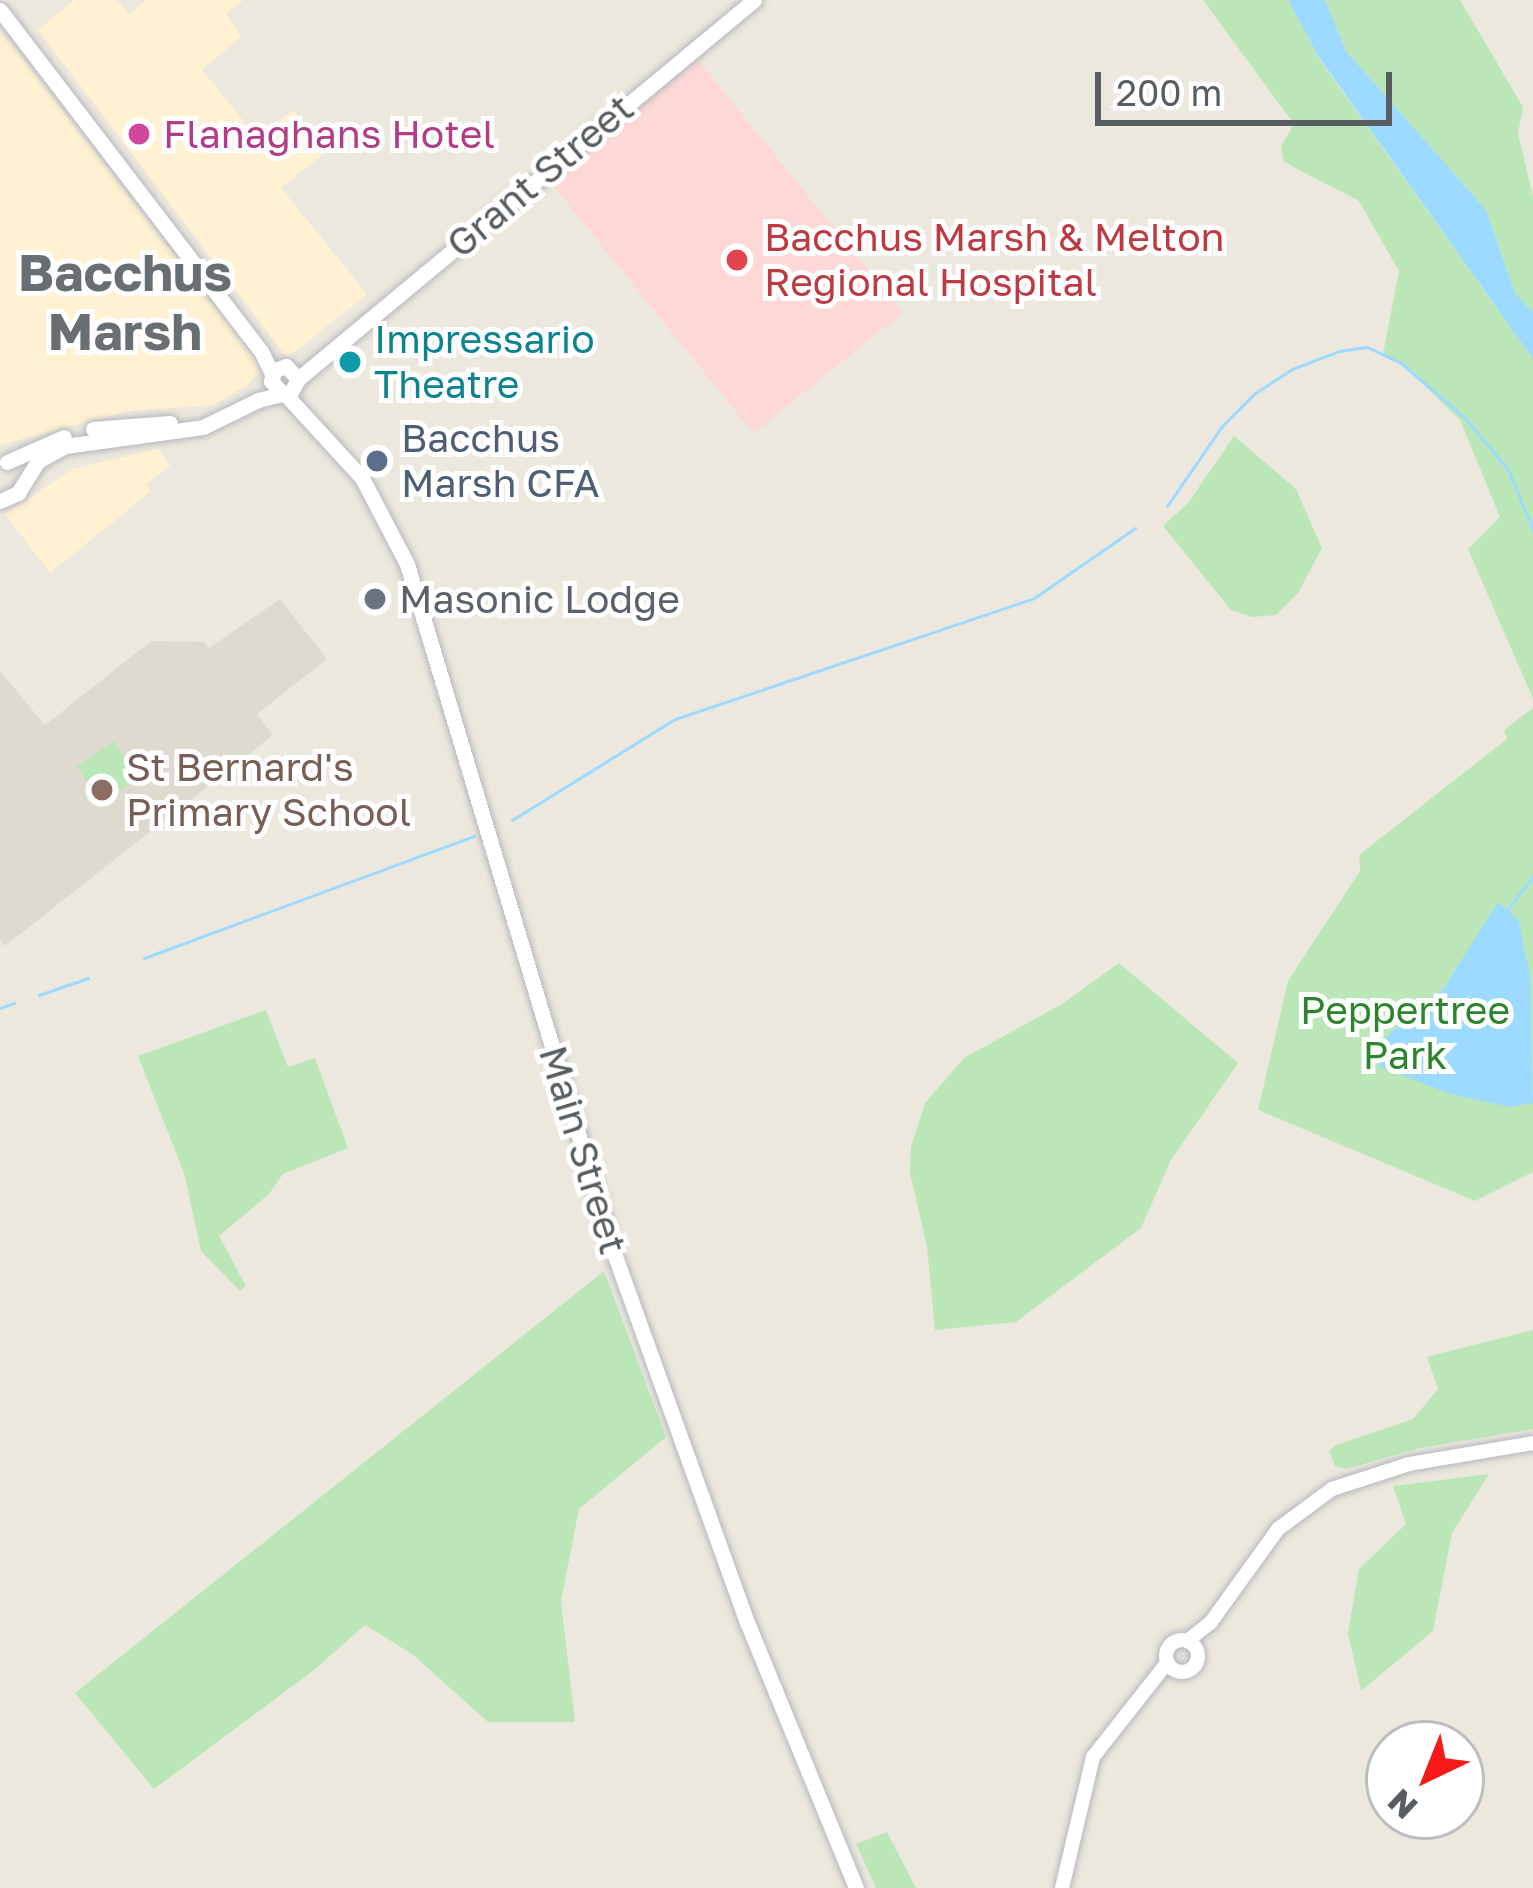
<!DOCTYPE html>
<style>
body{margin:0}
#map{position:relative;width:1533px;height:1888px;overflow:hidden;background:#ede8de;font-family:"Golos Text",sans-serif}
div>[style]{position:absolute}
[style*='--x']{left:calc(var(--x)*1px);top:calc(var(--y)*1px);width:calc(var(--w)*1px);rotate:calc(var(--a)*1deg)}
.commercial>*{inset:0;background:#fff1d1}
.education>*{inset:0;background:#dfdacf}
.medical>*{inset:0;background:#fdd8d7;transform-origin:0 0}
.green>*{inset:0;background:#bbe7b8;transform-origin:0 0}
.water>*{inset:0;background:#9cdbff}
.stream>*{height:3px;margin:-1.5px;padding:0 1.5px;transform-origin:1.5px;border-radius:1.5px;background:#9cdbff}
.roads{filter:drop-shadow(0 0 3px #b5b8bd) drop-shadow(0 0 3px #b5b8bd)}
.tertiary>*{height:14px;margin:-7px;padding:0 7px;transform-origin:7px;border-radius:7px;background:#fff}
.tertiary>.ring{margin:-7px;padding:0;box-sizing:content-box;background:none;border:14px solid #fff;border-radius:50%}
.secondary>*{height:15px;margin:-7.5px;padding:0 7.5px;transform-origin:7.5px;border-radius:7.5px;background:#fff}
.dots>*{width:33px;height:33px;translate:-50% -50%;box-sizing:border-box;border:6px solid #fff;border-radius:50%}
span{translate:-50% -50%;white-space:nowrap;text-align:center;line-height:1.15;-webkit-text-stroke:10px #fff;paint-order:stroke}
.hotel-label{font-size:39px;color:#b23c85}
.left{translate:0 -50%;text-align:left}
.street-label{font-size:39px;color:#585d61}
.health-label{font-size:39px;color:#be3a42}
.culture-label{font-size:39px;color:#0d838f}
.service-label{font-size:39px;color:#4e5e75}
.worship-label{font-size:39px;color:#5b616d}
.education-label{font-size:39px;color:#785e54}
.park-label{font-size:39px;color:#2e842d}
.district-label{font-size:51px;color:#686f73;font-weight:700}
.north{position:absolute;left:1365px;top:1720px;width:120px;height:120px;box-sizing:border-box;background:#fff;border:3px solid #bcbec0;border-radius:50%;rotate:223deg;font-size:33px;font-weight:700;line-height:48px;text-align:center;color:#585d61}
.north::after{content:'';display:block;margin:auto;width:42px;height:54px;background:#f81a19;clip-path:polygon(50% 0,100% 100%,50% 72%,0 100%)}
.scale{position:absolute;left:1095px;top:72px;width:297px;height:54px;box-sizing:border-box;border:6px solid #585d61;border-top:0;padding-left:15px;font-size:36px;line-height:42px;white-space:nowrap;color:#585d61;-webkit-text-stroke:9px #fff;paint-order:stroke}
</style>
<div id="map">
<div class="commercial">
<i style="clip-path:polygon(74px 0,117px 0,129px 14px,146px 0,243px 0,226px 14px,241px 36px,202px 70px,257px 138px,293px 110px,326px 152px,281px 188px,367px 294px,287px 358px,38px 30px)"></i>
<i style="clip-path:polygon(0 30px,262px 368px,246px 386px,213px 405px,130px 411px,0 445px)"></i>
<i style="clip-path:polygon(158px 449px,170px 466px,147px 484px,151px 491px,50px 573px,5px 514px,73px 469px)"></i>
</div>
<div class="education">
<i style="clip-path:polygon(280px 599px,327px 659px,257px 714px,273px 735px,5px 946px,0 939px,0 671px,45px 725px,151px 641px,204px 642px,209px 648px)"></i>
</div>
<div class="medical">
<i style="left:695px;top:56px;width:330px;height:192px;rotate:51deg"></i>
</div>
<div class="green">
<i style="clip-path:polygon(1203px 0,1288px 0,1320px 60px,1533px 359px,1533px 699px,1468px 549px,1500px 517px,1460px 420px,1401px 363px,1383px 354px,1399px 271px,1359px 201px,1284px 162px,1281px 146px,1294px 124px)"></i>
<i style="clip-path:polygon(1325px 0,1460px 0,1523px 107px,1518px 134px,1533px 196px,1533px 313px,1515px 293px,1486px 210px,1346px 51px)"></i>
<i style="clip-path:polygon(1234px 436px,1296px 489px,1322px 548px,1298px 593px,1276px 615px,1252px 617px,1231px 610px,1163px 526px,1188px 503px)"></i>
<i style="clip-path:polygon(1533px 708px,1533px 1172px,1475px 1201px,1258px 1110px,1288px 981px,1360px 871px,1359px 855px,1507px 739px,1504px 730px)"></i>
<i style="left:114px;top:741px;width:45px;height:45px;rotate:56deg"></i>
<i style="clip-path:polygon(1119px 963px,1238px 1063px,1171px 1160px,1141px 1228px,1016px 1322px,935px 1330px,927px 1246px,910px 1173px,911px 1147px,925px 1103px,964px 1058px,1062px 1004px)"></i>
<i style="clip-path:polygon(266px 1010px,288px 1067px,315px 1058px,348px 1148px,283px 1174px,269px 1194px,219px 1236px,246px 1286px,240px 1291px,201px 1251px,184px 1173px,138px 1056px)"></i>
<i style="clip-path:polygon(604px 1271px,666px 1437px,579px 1509px,561px 1601px,575px 1722px,488px 1722px,412px 1654px,365px 1625px,314px 1670px,154px 1789px,75px 1693px)"></i>
<i style="clip-path:polygon(1533px 1330px,1533px 1429px,1420px 1448px,1346px 1469px,1335px 1466px,1329px 1450px,1336px 1445px,1413px 1419px,1438px 1389px,1427px 1357px)"></i>
<i style="clip-path:polygon(1489px 1474px,1452px 1533px,1433px 1631px,1361px 1691px,1348px 1633px,1359px 1569px,1406px 1524px,1393px 1486px)"></i>
<i style="clip-path:polygon(887px 1832px,916px 1888px,876px 1888px,856px 1844px)"></i>
</div>
<div class="water">
<i style="clip-path:polygon(1288px 0,1325px 0,1346px 51px,1486px 210px,1515px 293px,1533px 313px,1533px 359px,1318px 56px)"></i>
<i style="clip-path:polygon(1498px 902px,1518px 919px,1530px 975px,1533px 1103px,1510px 1107px,1450px 1094px,1378px 1066px,1378px 1051px,1388px 1035px,1444px 988px)"></i>
</div>
<div class="stream">
<i style="--x:1167;--y:506;--w:97;--a:-55.5"></i>
<i style="--x:1222;--y:426;--w:45;--a:-45"></i>
<i style="--x:1254;--y:394;--w:45;--a:-33.3"></i>
<i style="--x:1292;--y:369;--w:50;--a:-21"></i>
<i style="--x:1339;--y:351;--w:28;--a:-8"></i>
<i style="--x:1367;--y:347;--w:38;--a:25"></i>
<i style="--x:1401;--y:363;--w:83;--a:40.6"></i>
<i style="--x:1464;--y:417;--w:68;--a:49.8"></i>
<i style="--x:1508;--y:469;--w:66;--a:67.7"></i>
<i style="--x:512;--y:820;--w:192;--a:-31.8"></i>
<i style="--x:675;--y:719;--w:379;--a:-18.6"></i>
<i style="--x:1034;--y:598;--w:123;--a:-34.7"></i>
<i style="--x:1507;--y:910;--w:43;--a:-52.6"></i>
<i style="--x:144;--y:958;--w:352;--a:-20.3"></i>
<i style="--x:39;--y:995;--w:52;--a:-19.1"></i>
<i style="--x:0;--y:1008;--w:15;--a:-20"></i>
</div>
<div class="roads">
<div class="tertiary">
<i class="ring" style="left:1166px;top:1640px;width:18px;height:18px"></i>
<i style="--x:1187;--y:1641;--w:31;--a:-38"></i>
<i style="--x:1211;--y:1622;--w:115;--a:-54.2"></i>
<i style="--x:1278;--y:1529;--w:67;--a:-36.5"></i>
<i style="--x:1332;--y:1489;--w:81;--a:-18"></i>
<i style="--x:1409;--y:1464;--w:126;--a:-9.6"></i>
<i style="--x:1062;--y:1888;--w:135;--a:-76.7"></i>
<i style="--x:1093;--y:1757;--w:120;--a:-51.8"></i>
</div>
<div class="secondary">
<i style="--x:0;--y:10;--w:429;--a:52.6"></i>
<i style="--x:261;--y:351;--w:25;--a:64"></i>
<i style="--x:298;--y:379;--w:593;--a:-39.73"></i>
<i style="--x:285;--y:394;--w:114;--a:47.5"></i>
<i style="--x:362;--y:478;--w:97;--a:62.4"></i>
<i style="--x:407;--y:564;--w:719;--a:73.28"></i>
<i style="--x:614;--y:1253;--w:392;--a:70.2"></i>
<i style="--x:747;--y:1622;--w:287;--a:67.7"></i>
<i style="--x:93;--y:429;--w:77;--a:-4.5"></i>
<i style="--x:7;--y:462;--w:62;--a:-23.7"></i>
<i style="--x:0;--y:501;--w:20;--a:-24"></i>
<i style="--x:18;--y:493;--w:38;--a:-58"></i>
<i style="--x:38;--y:461;--w:31;--a:-29"></i>
<i style="--x:65;--y:446;--w:139;--a:-7.8"></i>
<i style="--x:203;--y:427;--w:61;--a:-26.1"></i>
<i style="--x:258;--y:400;--w:34;--a:-14"></i>
<i style="--x:291;--y:392;--w:15;--a:-62"></i>
<i style="--x:298;--y:379;--w:18;--a:-133"></i>
<i style="--x:286;--y:366;--w:12;--a:160"></i>
<i style="--x:275;--y:370;--w:12;--a:110"></i>
<i style="--x:271;--y:381;--w:18;--a:47"></i>
</div>
</div>
<div class="dots">
<i style="left:139px;top:134px;background:#d1479c"></i>
<i style="left:737px;top:260px;background:#e0444e"></i>
<i style="left:350px;top:362px;background:#0f9aa8"></i>
<i style="left:377px;top:461px;background:#5c6f8a"></i>
<i style="left:375px;top:599px;background:#6b7280"></i>
<i style="left:102px;top:790px;background:#8d6e63"></i>
</div>
<div class="hotel-label">
<span class="left" style="left:163px;top:134px">Flanaghans Hotel</span>
</div>
<div class="street-label">
<span style="left:540px;top:176px;rotate:-40deg">Grant Street</span>
<span style="left:583px;top:1150px;rotate:73deg">Main Street</span>
</div>
<div class="health-label">
<span class="left" style="left:764px;top:260px">Bacchus Marsh &amp; Melton<br>Regional Hospital</span>
</div>
<div class="culture-label">
<span class="left" style="left:374px;top:362px">Impressario<br>Theatre</span>
</div>
<div class="service-label">
<span class="left" style="left:401px;top:461px">Bacchus<br>Marsh CFA</span>
</div>
<div class="worship-label">
<span class="left" style="left:399px;top:599px">Masonic Lodge</span>
</div>
<div class="education-label">
<span class="left" style="left:126px;top:790px">St Bernard's<br>Primary School</span>
</div>
<div class="park-label">
<span style="left:1405px;top:1033px">Peppertree<br>Park</span>
</div>
<div class="district-label">
<span style="left:125px;top:302px">Bacchus<br>Marsh</span>
</div>
<div class="north">N</div>
<div class="scale">200 m</div>
</div>
